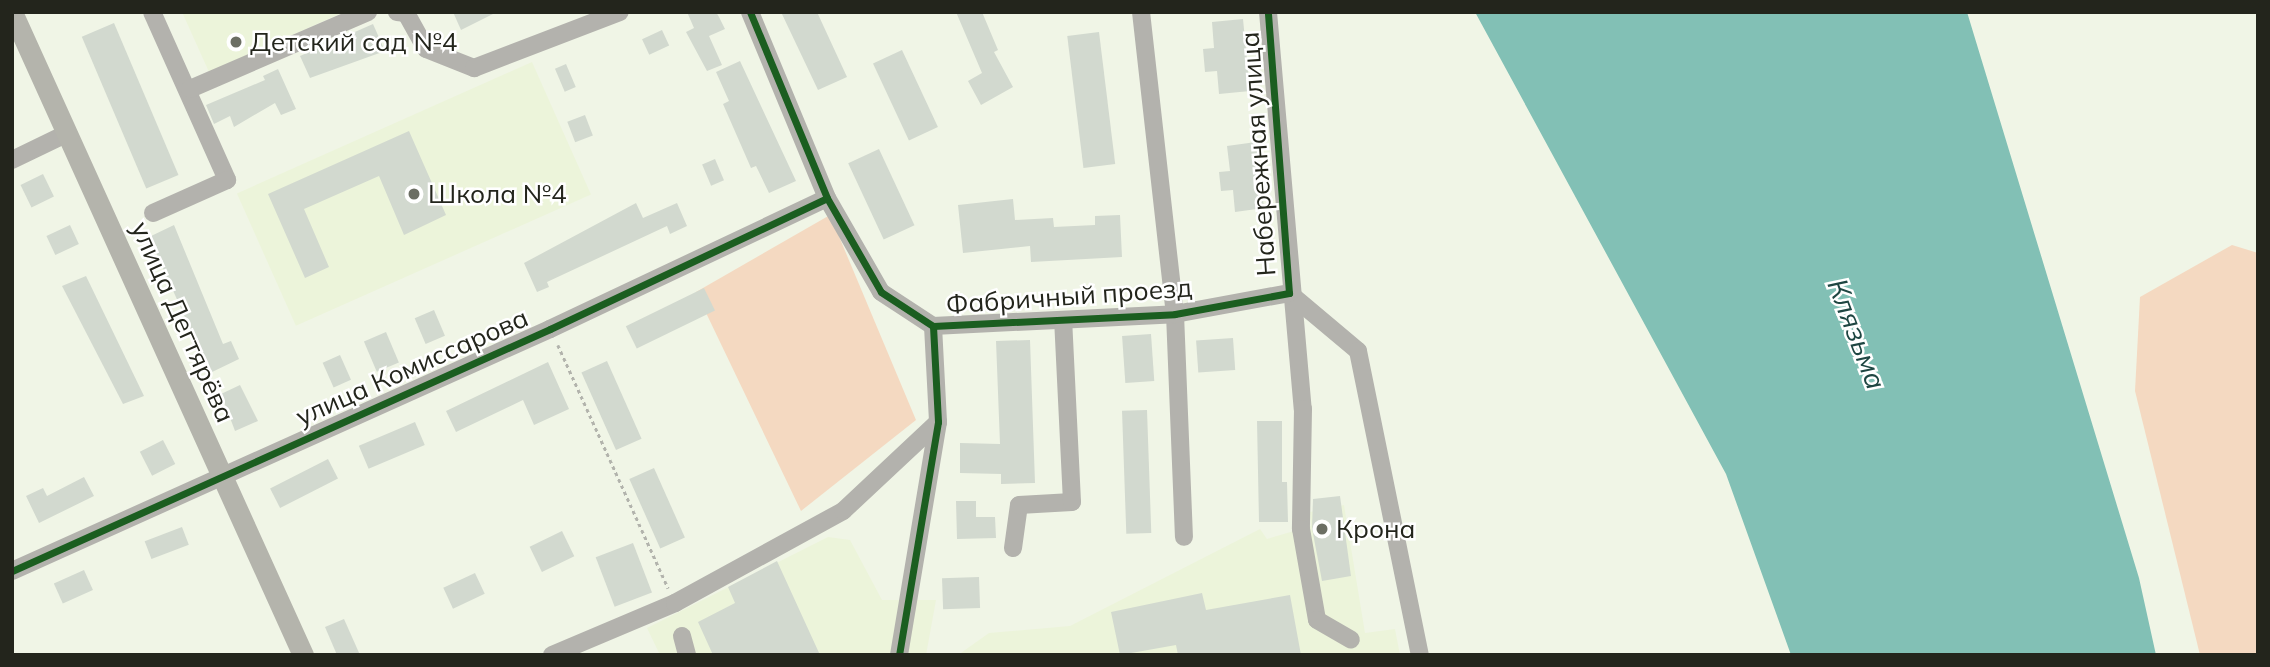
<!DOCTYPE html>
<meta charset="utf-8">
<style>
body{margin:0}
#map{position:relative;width:2270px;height:667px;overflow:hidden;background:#f0f5e6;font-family:Mulish,sans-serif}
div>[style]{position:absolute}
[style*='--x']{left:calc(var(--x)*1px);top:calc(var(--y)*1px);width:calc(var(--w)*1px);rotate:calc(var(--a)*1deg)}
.built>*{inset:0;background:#ecf4da;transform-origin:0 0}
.green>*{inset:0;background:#f4d9c1}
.water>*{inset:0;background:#82c0b5}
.building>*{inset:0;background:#d2d9cf;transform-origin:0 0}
.path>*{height:2.5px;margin-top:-1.25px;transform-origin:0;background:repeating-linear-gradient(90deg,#b2b3ac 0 3.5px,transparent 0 7px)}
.minor>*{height:18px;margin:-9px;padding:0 9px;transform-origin:9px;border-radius:9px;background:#b3b2ad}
.major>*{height:21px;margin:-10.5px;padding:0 10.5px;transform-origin:10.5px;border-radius:10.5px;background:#b4b4ac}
.cycleway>*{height:7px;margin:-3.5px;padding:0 3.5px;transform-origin:3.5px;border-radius:3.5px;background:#1b5e20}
.dots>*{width:19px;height:19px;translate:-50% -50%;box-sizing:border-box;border:4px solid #fff;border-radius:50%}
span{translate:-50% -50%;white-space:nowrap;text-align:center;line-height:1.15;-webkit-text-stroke:5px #fff;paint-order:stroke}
.poi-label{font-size:26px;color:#23251c}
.left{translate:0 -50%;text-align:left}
.street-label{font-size:26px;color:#23251c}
.water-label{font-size:28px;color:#1e4642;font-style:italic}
.frame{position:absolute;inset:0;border:14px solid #23251c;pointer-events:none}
</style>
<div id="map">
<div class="built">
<i style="clip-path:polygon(182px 12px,344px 12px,209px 72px)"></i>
<i style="left:532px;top:62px;width:145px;height:323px;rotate:66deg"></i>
<i style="clip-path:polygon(1344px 505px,1365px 633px,1395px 629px,1400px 655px,958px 655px,989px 633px,1070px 626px,1260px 529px,1267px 539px,1311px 526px,1310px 512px)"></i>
<i style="clip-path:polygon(828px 537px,850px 540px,882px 600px,936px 600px,926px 655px,660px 655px,647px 628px)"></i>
</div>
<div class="green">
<i style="clip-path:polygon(830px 215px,916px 420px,801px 511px,696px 292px)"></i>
<i style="clip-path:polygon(2232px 245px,2258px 253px,2258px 655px,2200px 655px,2135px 391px,2140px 297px)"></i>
</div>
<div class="water">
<i style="clip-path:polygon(1475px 12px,1967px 12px,2139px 578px,2156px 655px,1791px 655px,1726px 474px)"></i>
</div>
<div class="building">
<i style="clip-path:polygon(453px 12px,497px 12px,461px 30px)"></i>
<i style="clip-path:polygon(687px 12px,716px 12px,719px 17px,725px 29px,709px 36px,722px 65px,707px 71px,686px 32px,694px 28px)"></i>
<i style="clip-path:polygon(781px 12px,817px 12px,847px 77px,818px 90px)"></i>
<i style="clip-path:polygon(956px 12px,982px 12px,998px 50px,994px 52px,1013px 87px,981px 105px,968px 81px,982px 73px)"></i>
<i style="clip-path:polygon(1243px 19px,1250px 91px,1219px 94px,1217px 71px,1205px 72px,1203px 49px,1214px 48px,1212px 22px)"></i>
<i style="left:114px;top:23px;width:165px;height:35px;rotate:67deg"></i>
<i style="clip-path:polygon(373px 24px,385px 51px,310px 78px,300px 56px)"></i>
<i style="left:662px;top:30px;width:17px;height:22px;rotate:65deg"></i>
<i style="left:1099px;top:32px;width:133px;height:32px;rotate:83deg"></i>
<i style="left:902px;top:50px;width:85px;height:32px;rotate:65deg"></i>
<i style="clip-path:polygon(740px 61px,796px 181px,769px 193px,756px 166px,751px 168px,723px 104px,729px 101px,716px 72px)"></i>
<i style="left:566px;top:64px;width:25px;height:12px;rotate:67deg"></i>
<i style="clip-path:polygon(278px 69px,296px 109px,281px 115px,275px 103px,234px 127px,230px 116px,214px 124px,206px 105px,265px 80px,263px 76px)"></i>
<i style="left:585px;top:115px;width:22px;height:19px;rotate:69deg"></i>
<i style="clip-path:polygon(409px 131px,446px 215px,404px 235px,379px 176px,304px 209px,329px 267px,305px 278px,268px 194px)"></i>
<i style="clip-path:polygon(1256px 142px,1264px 208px,1235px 212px,1233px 190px,1221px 191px,1219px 172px,1230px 171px,1227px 146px)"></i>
<i style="left:879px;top:149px;width:84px;height:34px;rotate:65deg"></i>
<i style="left:715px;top:159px;width:23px;height:14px;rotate:67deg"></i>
<i style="left:43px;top:174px;width:25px;height:25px;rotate:64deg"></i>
<i style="clip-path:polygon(1013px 199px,1015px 220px,1053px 218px,1054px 227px,1095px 225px,1095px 216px,1120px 215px,1122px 257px,1031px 262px,1030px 246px,963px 253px,958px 205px)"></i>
<i style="clip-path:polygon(636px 203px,643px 218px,677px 203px,687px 226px,670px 234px,667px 226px,547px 282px,549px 287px,537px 292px,524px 263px)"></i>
<i style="left:70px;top:225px;width:21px;height:26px;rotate:65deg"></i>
<i style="clip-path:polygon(174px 225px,223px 344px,231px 341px,239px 359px,210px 373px,149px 237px)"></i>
<i style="clip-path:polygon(86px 276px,144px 396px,123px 404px,62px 286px)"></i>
<i style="left:704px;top:288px;width:25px;height:87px;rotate:64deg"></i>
<i style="left:434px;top:310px;width:28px;height:21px;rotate:67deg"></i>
<i style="left:386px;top:332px;width:33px;height:24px;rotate:67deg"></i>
<i style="left:1151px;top:334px;width:47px;height:29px;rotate:86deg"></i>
<i style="left:1233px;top:338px;width:32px;height:37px;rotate:86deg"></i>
<i style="clip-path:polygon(1030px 340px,1035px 483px,1001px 484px,1001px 474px,960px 473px,960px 443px,1000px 444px,996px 341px)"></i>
<i style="left:340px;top:355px;width:27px;height:19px;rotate:66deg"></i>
<i style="left:607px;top:361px;width:85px;height:28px;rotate:66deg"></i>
<i style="clip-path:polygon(548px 362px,569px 409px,534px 425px,523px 400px,456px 432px,446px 411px)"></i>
<i style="clip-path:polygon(240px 385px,258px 421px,235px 431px,221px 394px)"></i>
<i style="left:1147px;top:410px;width:123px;height:25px;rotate:88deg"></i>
<i style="clip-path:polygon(1257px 421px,1282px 421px,1282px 482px,1287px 482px,1288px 522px,1259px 522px)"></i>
<i style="left:415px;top:422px;width:25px;height:61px;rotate:67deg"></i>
<i style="left:163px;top:440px;width:27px;height:26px;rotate:63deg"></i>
<i style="left:328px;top:459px;width:22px;height:65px;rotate:63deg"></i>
<i style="left:654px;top:468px;width:76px;height:27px;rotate:66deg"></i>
<i style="clip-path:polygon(84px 477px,94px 496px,39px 523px,26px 496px,43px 488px,47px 496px)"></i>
<i style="clip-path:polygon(1340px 496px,1351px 576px,1322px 581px,1312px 528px,1313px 499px)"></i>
<i style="clip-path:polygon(956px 501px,976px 501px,976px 517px,995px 517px,996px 538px,957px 539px)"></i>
<i style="left:182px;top:527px;width:19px;height:40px;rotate:69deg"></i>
<i style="left:562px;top:531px;width:28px;height:36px;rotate:64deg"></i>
<i style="left:633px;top:543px;width:53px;height:40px;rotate:69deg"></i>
<i style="clip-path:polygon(777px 561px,820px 655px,713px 655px,698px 622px,735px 603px,728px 587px)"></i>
<i style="left:84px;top:570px;width:22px;height:33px;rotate:66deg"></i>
<i style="left:475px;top:573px;width:23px;height:35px;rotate:65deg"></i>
<i style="left:979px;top:577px;width:31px;height:37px;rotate:88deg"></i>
<i style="clip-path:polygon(1202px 593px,1206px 610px,1290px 595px,1301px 655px,1178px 655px,1176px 645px,1120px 655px,1111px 612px)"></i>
<i style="clip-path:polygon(344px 619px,360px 655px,337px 655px,325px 627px)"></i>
</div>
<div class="path">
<i style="--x:558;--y:345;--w:267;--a:65.6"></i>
</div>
<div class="minor">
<i style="--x:152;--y:12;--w:184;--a:65.9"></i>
<i style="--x:227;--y:180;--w:81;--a:156"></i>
<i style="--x:397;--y:12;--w:9;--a:6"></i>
<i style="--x:406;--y:13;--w:41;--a:60.9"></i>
<i style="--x:426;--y:49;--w:52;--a:21.6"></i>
<i style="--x:474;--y:68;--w:156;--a:-21"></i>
<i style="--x:750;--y:12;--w:201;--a:67.5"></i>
<i style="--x:827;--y:198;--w:108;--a:60.1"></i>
<i style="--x:881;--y:292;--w:62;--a:33.2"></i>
<i style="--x:933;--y:326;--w:96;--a:87"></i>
<i style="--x:938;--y:422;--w:236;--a:99.5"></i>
<i style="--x:1141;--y:12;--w:304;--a:83.6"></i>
<i style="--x:1175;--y:314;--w:223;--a:87.7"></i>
<i style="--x:1268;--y:12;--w:399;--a:85"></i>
<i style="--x:1303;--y:409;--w:120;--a:91"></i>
<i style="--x:1301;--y:529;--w:92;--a:80"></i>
<i style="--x:1317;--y:620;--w:39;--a:30"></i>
<i style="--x:190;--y:89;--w:194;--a:-23.4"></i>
<i style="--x:12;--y:160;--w:60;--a:-25.7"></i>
<i style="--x:1289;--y:293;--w:90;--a:40"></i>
<i style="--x:1358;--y:351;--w:310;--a:78.5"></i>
<i style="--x:933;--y:326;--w:242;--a:-2.8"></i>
<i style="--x:1175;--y:314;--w:116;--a:-10.4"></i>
<i style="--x:1013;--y:548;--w:43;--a:-82.1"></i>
<i style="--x:1019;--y:505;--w:53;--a:-3.2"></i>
<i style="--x:1072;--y:502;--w:182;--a:-92.8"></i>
<i style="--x:12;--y:571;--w:590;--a:-24.22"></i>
<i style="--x:550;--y:329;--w:306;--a:-25.3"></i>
<i style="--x:682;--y:636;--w:20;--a:75"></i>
<i style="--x:552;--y:655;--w:134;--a:-22.9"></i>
<i style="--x:675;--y:603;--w:192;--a:-28.7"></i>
<i style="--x:843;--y:511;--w:130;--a:-43.1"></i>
</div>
<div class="major">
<i style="--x:12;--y:12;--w:706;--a:65.65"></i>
</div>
<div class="cycleway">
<i style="--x:750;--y:12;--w:201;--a:67.5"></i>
<i style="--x:827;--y:198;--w:108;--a:60.1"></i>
<i style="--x:881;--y:292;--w:62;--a:33.2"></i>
<i style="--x:933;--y:326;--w:96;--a:87"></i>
<i style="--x:938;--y:422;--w:236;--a:99.5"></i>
<i style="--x:933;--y:326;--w:242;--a:-2.8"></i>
<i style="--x:1175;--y:314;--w:116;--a:-10.4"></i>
<i style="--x:1289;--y:293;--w:282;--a:-94.3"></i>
<i style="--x:12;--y:571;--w:590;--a:-24.22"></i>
<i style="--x:550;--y:329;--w:306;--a:-25.3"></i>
</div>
<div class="dots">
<i style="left:236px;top:42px;background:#6b6e63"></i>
<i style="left:414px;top:194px;background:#6b6e63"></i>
<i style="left:1322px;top:529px;background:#6b6e63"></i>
</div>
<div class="poi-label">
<span class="left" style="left:250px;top:42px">Детский сад №4</span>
<span class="left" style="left:428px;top:194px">Школа №4</span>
<span class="left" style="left:1336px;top:529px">Крона</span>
</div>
<div class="street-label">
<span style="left:1258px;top:154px;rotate:-94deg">Набережная улица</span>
<span style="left:1069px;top:296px;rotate:-4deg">Фабричный проезд</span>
<span style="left:183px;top:322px;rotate:66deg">улица Дегтярёва</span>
<span style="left:412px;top:367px;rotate:-24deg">улица Комиссарова</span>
</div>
<div class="water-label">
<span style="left:1857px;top:334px;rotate:69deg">Клязьма</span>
</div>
<div class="frame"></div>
</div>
